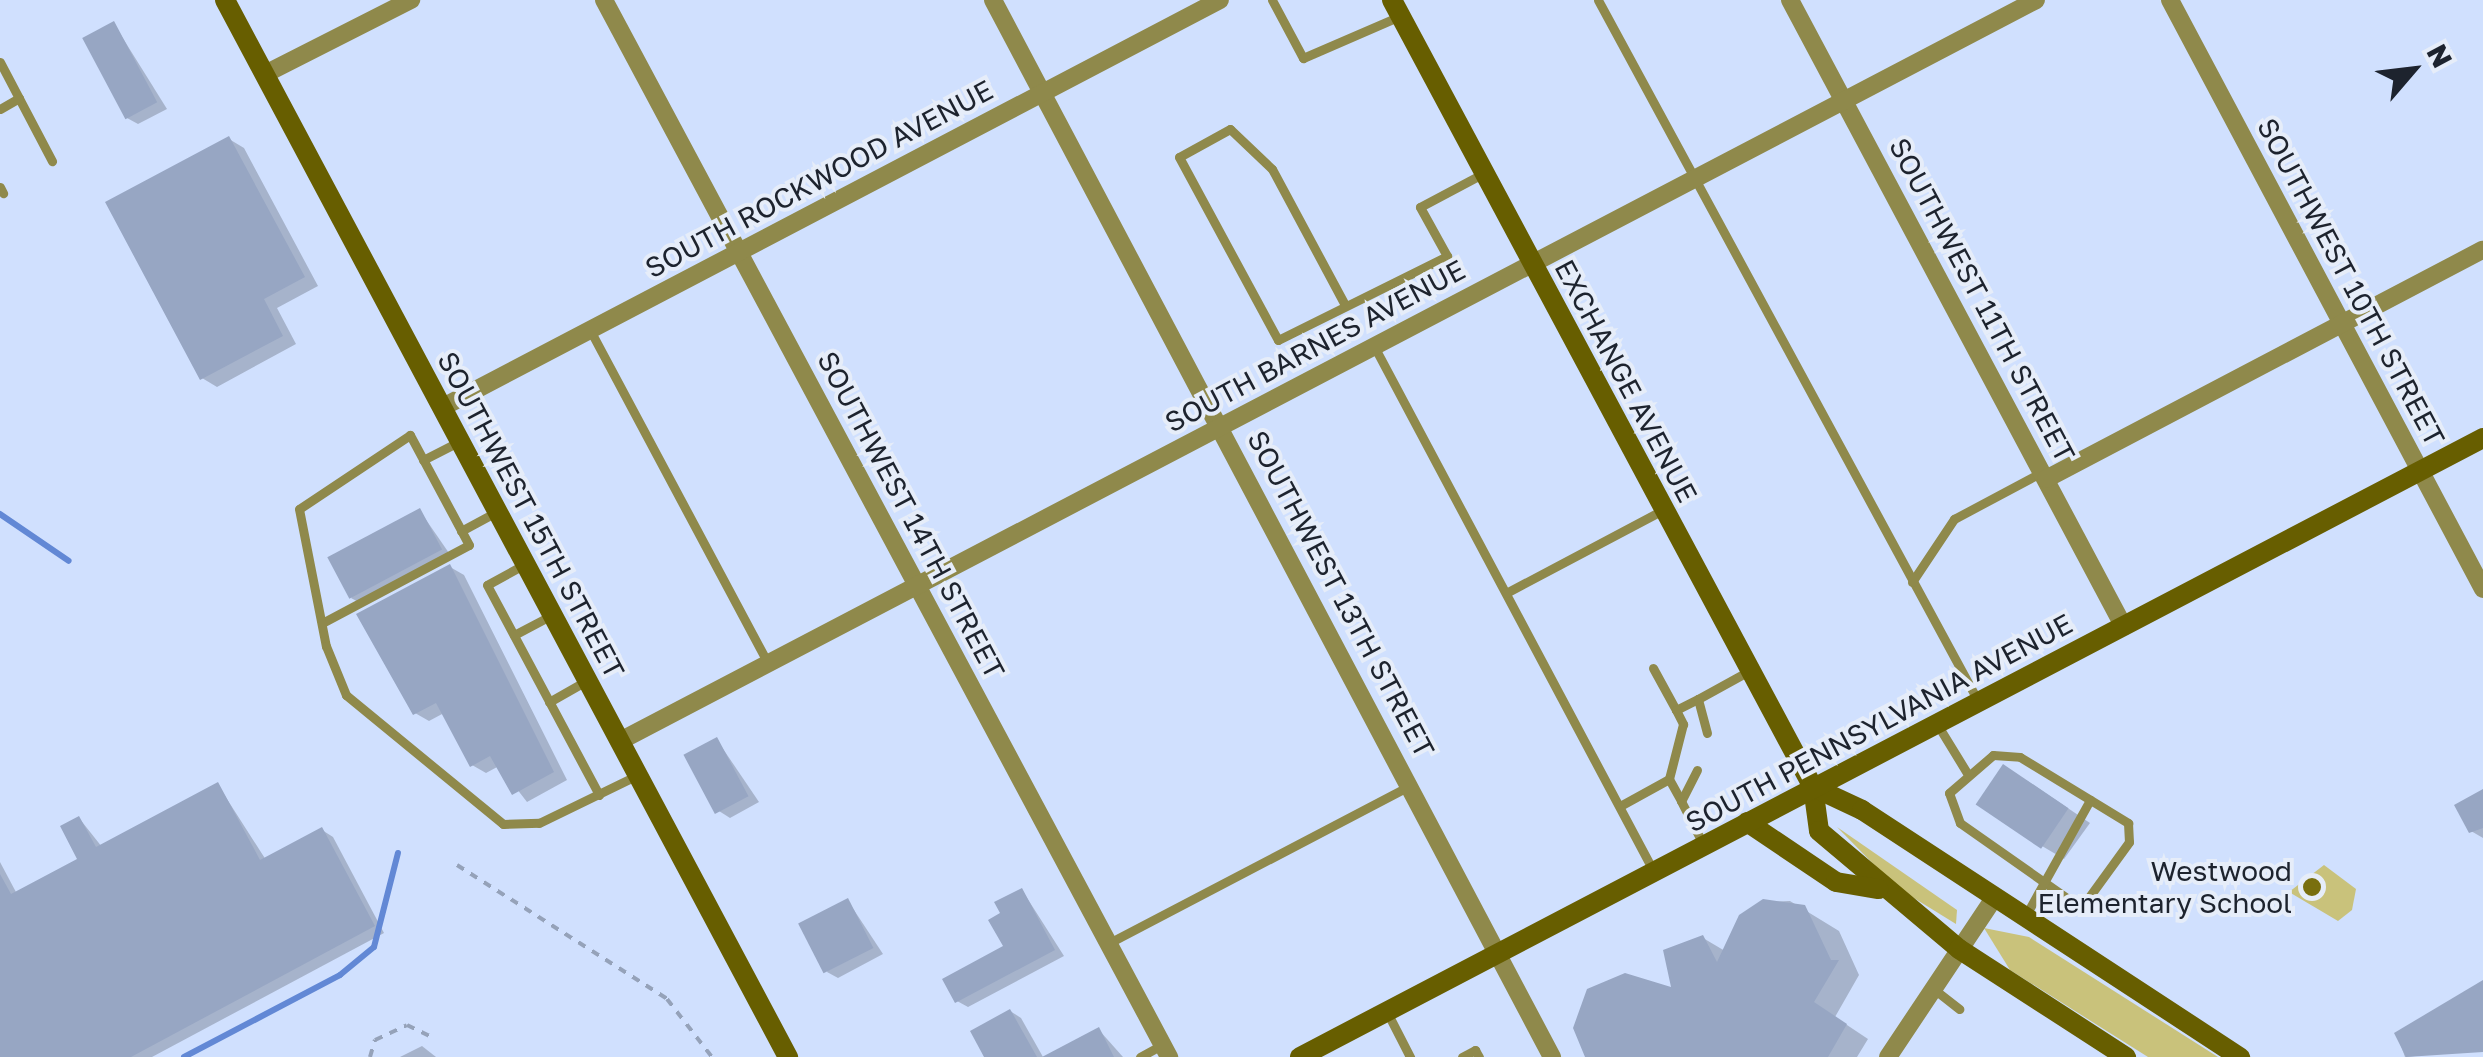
<!DOCTYPE html>
<style>
body{margin:0}
#map{position:relative;width:2483px;height:1057px;overflow:hidden;background:#d0e0fe;font-family:"Golos Text",sans-serif}
div>[style]{position:absolute}
[style*='--x']{left:calc(var(--x)*1px);top:calc(var(--y)*1px);width:calc(var(--w)*1px);rotate:calc(var(--a)*1deg)}
.green>*{inset:0;background:#c9c27b}
.shadow>*{inset:0;background:#0003}
.stream>*{height:6px;margin:-3px;padding:0 3px;transform-origin:3px;border-radius:3px;background:#6288d5}
.building>*{inset:0;background:#97a6c3;transform-origin:0 0}
.path>*{height:4px;margin-top:-2px;transform-origin:0;background:repeating-linear-gradient(90deg,#95a2b9 0 8px,transparent 0 16px)}
.service>*{height:9px;margin:-4.5px;padding:0 4.5px;transform-origin:4.5px;border-radius:4.5px;background:#8f894b}
.minor>*{height:18px;margin:-9px;padding:0 9px;transform-origin:9px;border-radius:9px;background:#8f894b}
.secondary>*{height:20px;margin:-10px;padding:0 10px;transform-origin:10px;border-radius:10px;background:#675e00}
.dots>*{width:28px;height:28px;translate:-50% -50%;box-sizing:border-box;border:5px solid #e6edf9;border-radius:50%}
span{translate:-50% -50%;white-space:nowrap;text-align:center;line-height:1.15;-webkit-text-stroke:8px #e6edf9;paint-order:stroke}
.street-label{font-size:28px;color:#1d232e}
.poi-label{font-size:28px;color:#1d232e}
.right{translate:-100% -50%;text-align:right}
.north{position:absolute;left:2363px;top:20px;width:100px;height:100px;-webkit-text-stroke:8px #e6edf9;paint-order:stroke;rotate:62deg;font-size:28px;font-weight:700;line-height:40px;text-align:center;color:#1d232e}
.north::after{content:'';display:block;margin:auto;width:35px;height:45px;background:#1d232e;clip-path:polygon(50% 0,100% 100%,50% 72%,0 100%)}
</style>
<div id="map">
<div class="green">
<i style="clip-path:polygon(1837px 827px,1957px 910px,1956px 924px,1896px 887px)"></i>
<i style="clip-path:polygon(2324px 865px,2356px 889px,2352px 910px,2338px 921px,2289px 892px)"></i>
<i style="clip-path:polygon(1984px 928px,2029px 937px,2218px 1057px,2148px 1057px,2010px 970px)"></i>
</div>
<div class="shadow">
<i style="clip-path:polygon(114px 24px,167px 109px,138px 124px,127px 118px)"></i>
<i style="clip-path:polygon(229px 139px,244px 148px,318px 286px,277px 308px,296px 344px,217px 387px,202px 378px)"></i>
<i style="clip-path:polygon(420px 511px,451px 556px,362px 604px,351px 598px)"></i>
<i style="clip-path:polygon(450px 567px,464px 575px,567px 780px,527px 802px,499px 766px,486px 773px,472px 765px,444px 713px,429px 721px,415px 713px)"></i>
<i style="clip-path:polygon(717px 740px,759px 802px,730px 818px,719px 811px)"></i>
<i style="clip-path:polygon(2026px 780px,2090px 823px,2064px 859px,2042px 846px)"></i>
<i style="clip-path:polygon(218px 785px,266px 860px,322px 830px,333px 837px,384px 933px,152px 1057px,0 1057px,0 862px,17px 894px,81px 860px,79px 818px,102px 847px)"></i>
<i style="clip-path:polygon(2483px 798px,2483px 838px,2471px 831px)"></i>
<i style="clip-path:polygon(1022px 890px,1064px 956px,968px 1007px,957px 1001px,1006px 947px,1004px 914px)"></i>
<i style="clip-path:polygon(848px 901px,883px 954px,838px 978px,827px 972px)"></i>
<i style="clip-path:polygon(1790px 901px,1839px 931px,1859px 975px,1835px 1017px,1868px 1039px,1857px 1057px,1588px 1057px,1674px 991px,1703px 938px,1725px 951px,1764px 902px)"></i>
<i style="clip-path:polygon(2483px 989px,2483px 1049px,2405px 1057px,2397px 1035px)"></i>
<i style="clip-path:polygon(1010px 1011px,1021px 1018px,1043px 1057px,987px 1057px)"></i>
<i style="clip-path:polygon(1099px 1030px,1123px 1057px,1047px 1057px)"></i>
<i style="clip-path:polygon(422px 1046px,436px 1057px,400px 1057px)"></i>
</div>
<div class="stream">
<i style="--x:0;--y:514;--w:83;--a:34.3"></i>
<i style="--x:184;--y:1057;--w:176;--a:-27.7"></i>
<i style="--x:340;--y:975;--w:44;--a:-39.5"></i>
<i style="--x:374;--y:947;--w:97;--a:-75.7"></i>
</div>
<div class="building">
<i style="left:114px;top:21px;width:92px;height:36px;rotate:62deg"></i>
<i style="clip-path:polygon(229px 136px,305px 277px,264px 299px,283px 336px,200px 380px,105px 202px)"></i>
<i style="left:420px;top:508px;width:47px;height:105px;rotate:62deg"></i>
<i style="clip-path:polygon(450px 564px,554px 772px,512px 795px,490px 756px,470px 767px,436px 703px,413px 715px,356px 614px)"></i>
<i style="left:717px;top:737px;width:67px;height:38px;rotate:62deg"></i>
<i style="left:2003px;top:764px;width:79px;height:49px;rotate:34deg"></i>
<i style="clip-path:polygon(218px 782px,260px 860px,322px 827px,375px 926px,131px 1057px,0 1057px,0 874px,11px 894px,77px 859px,60px 826px,79px 816px,96px 847px)"></i>
<i style="clip-path:polygon(2483px 789px,2483px 828px,2469px 833px,2454px 805px)"></i>
<i style="clip-path:polygon(1022px 888px,1055px 950px,955px 1003px,942px 979px,1003px 946px,988px 920px,1000px 913px,994px 902px)"></i>
<i style="left:848px;top:898px;width:56px;height:56px;rotate:63deg"></i>
<i style="clip-path:polygon(1763px 899px,1805px 905px,1831px 960px,1839px 960px,1814px 1002px,1847px 1024px,1828px 1057px,1585px 1057px,1573px 1028px,1587px 989px,1625px 973px,1671px 987px,1663px 950px,1703px 935px,1717px 962px,1739px 915px)"></i>
<i style="clip-path:polygon(2483px 980px,2483px 1052px,2406px 1057px,2394px 1033px)"></i>
<i style="clip-path:polygon(1010px 1009px,1037px 1057px,984px 1057px,970px 1031px)"></i>
<i style="clip-path:polygon(1099px 1027px,1114px 1057px,1042px 1057px)"></i>
</div>
<div class="path">
<i style="--x:457;--y:865;--w:249;--a:32.5"></i>
<i style="--x:667;--y:999;--w:73;--a:52.2"></i>
<i style="--x:370;--y:1057;--w:18;--a:-74"></i>
<i style="--x:375;--y:1040;--w:35;--a:-25"></i>
<i style="--x:407;--y:1025;--w:30;--a:26"></i>
</div>
<div class="service">
<i style="--x:1272;--y:0;--w:66;--a:61.9"></i>
<i style="--x:1303;--y:58;--w:106;--a:-23.4"></i>
<i style="--x:1598;--y:0;--w:797;--a:61.54"></i>
<i style="--x:0;--y:62;--w:112;--a:62.3"></i>
<i style="--x:0;--y:109;--w:22;--a:-30"></i>
<i style="--x:0;--y:187;--w:7;--a:63"></i>
<i style="--x:1345;--y:305;--w:154;--a:-118.2"></i>
<i style="--x:1272;--y:169;--w:58;--a:-136.4"></i>
<i style="--x:1230;--y:129;--w:58;--a:151.2"></i>
<i style="--x:1179;--y:157;--w:208;--a:61.6"></i>
<i style="--x:1278;--y:340;--w:189;--a:-26.4"></i>
<i style="--x:1447;--y:256;--w:56;--a:-118.9"></i>
<i style="--x:1420;--y:207;--w:72;--a:-28"></i>
<i style="--x:590;--y:330;--w:378;--a:61.9"></i>
<i style="--x:1375;--y:348;--w:594;--a:61.97"></i>
<i style="--x:423;--y:460;--w:39;--a:-27"></i>
<i style="--x:461;--y:531;--w:42;--a:-28.4"></i>
<i style="--x:525;--y:564;--w:43;--a:151.1"></i>
<i style="--x:487;--y:585;--w:238;--a:61.9"></i>
<i style="--x:1912;--y:582;--w:76;--a:-56.3"></i>
<i style="--x:1954;--y:519;--w:100;--a:-28.1"></i>
<i style="--x:1506;--y:593;--w:178;--a:-27.9"></i>
<i style="--x:324;--y:622;--w:164;--a:-28"></i>
<i style="--x:469;--y:545;--w:125;--a:-118.2"></i>
<i style="--x:410;--y:435;--w:133;--a:146.3"></i>
<i style="--x:299;--y:509;--w:140;--a:78.9"></i>
<i style="--x:326;--y:646;--w:53;--a:67.8"></i>
<i style="--x:346;--y:695;--w:203;--a:39.4"></i>
<i style="--x:503;--y:824;--w:36;--a:-2"></i>
<i style="--x:539;--y:823;--w:108;--a:-25.9"></i>
<i style="--x:514;--y:635;--w:41;--a:-27.8"></i>
<i style="--x:1653;--y:668;--w:48;--a:61.3"></i>
<i style="--x:1676;--y:710;--w:25;--a:-27"></i>
<i style="--x:549;--y:702;--w:43;--a:-29.6"></i>
<i style="--x:1676;--y:710;--w:16;--a:63"></i>
<i style="--x:1683;--y:724;--w:57;--a:104.3"></i>
<i style="--x:1669;--y:779;--w:25;--a:61"></i>
<i style="--x:1937;--y:724;--w:57;--a:58.5"></i>
<i style="--x:1707;--y:733;--w:35;--a:-105"></i>
<i style="--x:1698;--y:699;--w:58;--a:-28.8"></i>
<i style="--x:1993;--y:755;--w:27;--a:4"></i>
<i style="--x:2020;--y:757;--w:127;--a:31.4"></i>
<i style="--x:2128;--y:823;--w:19;--a:87"></i>
<i style="--x:2129;--y:842;--w:82;--a:126"></i>
<i style="--x:2081;--y:908;--w:148;--a:-144.9"></i>
<i style="--x:1960;--y:823;--w:32;--a:-110"></i>
<i style="--x:1949;--y:793;--w:58;--a:-40.8"></i>
<i style="--x:1697;--y:770;--w:35;--a:117"></i>
<i style="--x:1681;--y:801;--w:51;--a:62.9"></i>
<i style="--x:1620;--y:806;--w:56;--a:-28.9"></i>
<i style="--x:2026;--y:915;--w:132;--a:-60.9"></i>
<i style="--x:1109;--y:943;--w:336;--a:-27.6"></i>
<i style="--x:1935;--y:990;--w:31;--a:38"></i>
<i style="--x:1387;--y:1012;--w:51;--a:62.9"></i>
<i style="--x:1140;--y:1057;--w:25;--a:-29"></i>
<i style="--x:1462;--y:1057;--w:15;--a:-28"></i>
<i style="--x:1475;--y:1050;--w:8;--a:60"></i>
</div>
<div class="minor">
<i style="--x:604;--y:0;--w:1199;--a:61.87"></i>
<i style="--x:993;--y:0;--w:1196;--a:62.13"></i>
<i style="--x:1790;--y:0;--w:710;--a:61.96"></i>
<i style="--x:2170;--y:0;--w:667;--a:62.01"></i>
<i style="--x:265;--y:74;--w:164;--a:-26.9"></i>
<i style="--x:443;--y:407;--w:877;--a:-27.65"></i>
<i style="--x:2046;--y:479;--w:493;--a:-27.7"></i>
<i style="--x:620;--y:741;--w:1598;--a:-27.62"></i>
<i style="--x:1888;--y:1057;--w:187;--a:-56.3"></i>
</div>
<div class="secondary">
<i style="--x:225;--y:0;--w:1198;--a:61.96"></i>
<i style="--x:1392;--y:0;--w:893;--a:61.86"></i>
<i style="--x:1813;--y:787;--w:44;--a:82.2"></i>
<i style="--x:1819;--y:831;--w:183;--a:40.1"></i>
<i style="--x:1959;--y:949;--w:199;--a:32.9"></i>
<i style="--x:1813;--y:787;--w:54;--a:25.1"></i>
<i style="--x:1862;--y:810;--w:452;--a:33.2"></i>
<i style="--x:1747;--y:822;--w:107;--a:34"></i>
<i style="--x:1836;--y:882;--w:43;--a:9.5"></i>
<i style="--x:1300;--y:1057;--w:1335;--a:-27.62"></i>
</div>
<div class="dots">
<i style="left:2312px;top:887px;background:#796f0e"></i>
</div>
<div class="street-label">
<span style="left:819px;top:179px;rotate:-28deg">SOUTH ROCKWOOD AVENUE</span>
<span style="left:2351px;top:282px;rotate:62deg">SOUTHWEST 10TH STREET</span>
<span style="left:1982px;top:300px;rotate:62deg">SOUTHWEST 11TH STREET</span>
<span style="left:1315px;top:346px;rotate:-28deg">SOUTH BARNES AVENUE</span>
<span style="left:1626px;top:381px;rotate:62deg">EXCHANGE AVENUE</span>
<span style="left:531px;top:515px;rotate:62deg">SOUTHWEST 15TH STREET</span>
<span style="left:911px;top:515px;rotate:62deg">SOUTHWEST 14TH STREET</span>
<span style="left:1341px;top:594px;rotate:62deg">SOUTHWEST 13TH STREET</span>
<span style="left:1879px;top:723px;rotate:-28deg">SOUTH PENNSYLVANIA AVENUE</span>
</div>
<div class="poi-label">
<span class="right" style="left:2292px;top:887px">Westwood<br>Elementary School</span>
</div>
<div class="north">N</div>
</div>
